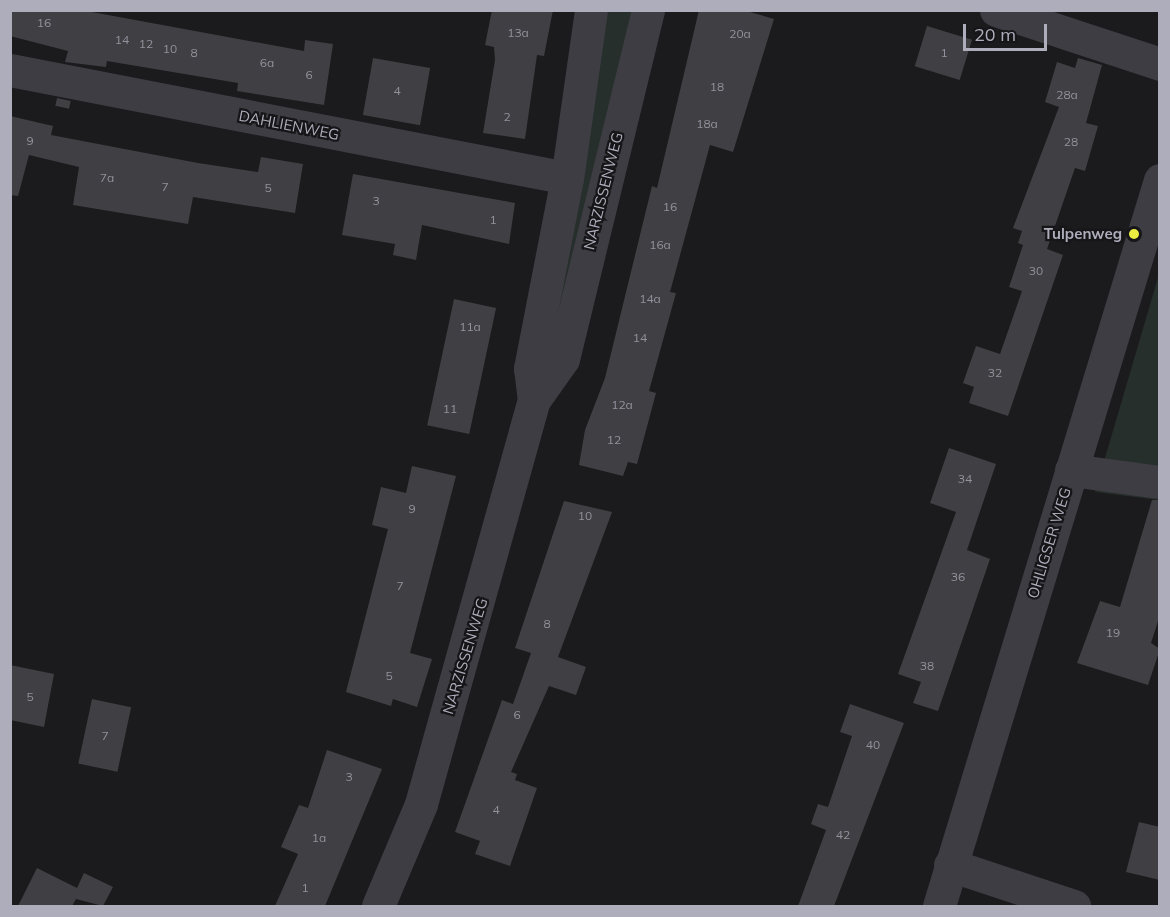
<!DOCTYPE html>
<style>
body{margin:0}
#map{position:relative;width:1170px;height:917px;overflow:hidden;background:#1b1a1c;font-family:Mulish,sans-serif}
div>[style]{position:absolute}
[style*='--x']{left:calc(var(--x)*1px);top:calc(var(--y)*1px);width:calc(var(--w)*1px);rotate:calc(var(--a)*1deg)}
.green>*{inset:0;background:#262f2b}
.building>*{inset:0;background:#403f43;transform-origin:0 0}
.minor>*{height:33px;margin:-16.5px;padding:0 16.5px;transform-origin:16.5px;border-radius:16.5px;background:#3e3d43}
.dots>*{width:16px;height:16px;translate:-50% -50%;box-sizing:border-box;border:3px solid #161517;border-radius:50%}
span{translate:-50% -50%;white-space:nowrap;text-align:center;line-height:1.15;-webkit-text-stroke:4.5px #161517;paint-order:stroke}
.number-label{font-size:12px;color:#92929d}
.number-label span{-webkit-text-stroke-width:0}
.street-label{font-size:15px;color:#aeadbb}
.poi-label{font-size:15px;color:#aeadbb;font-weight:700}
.right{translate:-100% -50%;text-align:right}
.frame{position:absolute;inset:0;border:12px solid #aeadbb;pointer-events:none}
.scale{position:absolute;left:963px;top:24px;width:84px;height:27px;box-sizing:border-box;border:3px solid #aeadbb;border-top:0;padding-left:8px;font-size:18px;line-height:21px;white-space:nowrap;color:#aeadbb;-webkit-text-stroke:4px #161517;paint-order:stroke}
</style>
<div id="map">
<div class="green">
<i style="clip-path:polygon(605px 11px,637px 11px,552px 349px)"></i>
<i style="clip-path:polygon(1159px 274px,1159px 500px,1095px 492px)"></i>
</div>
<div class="building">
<i style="clip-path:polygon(10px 10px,81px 10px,304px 51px,305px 40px,333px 44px,324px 105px,237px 91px,238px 83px,107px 61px,106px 67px,65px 62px,68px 51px,10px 36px)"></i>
<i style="clip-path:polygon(492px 10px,553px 10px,544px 56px,537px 55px,525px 139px,483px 133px,495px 60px,494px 47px,485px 45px)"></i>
<i style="clip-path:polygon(699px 10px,743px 10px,774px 19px,733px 152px,710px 145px,670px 292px,676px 293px,649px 391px,656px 393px,637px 464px,628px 462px,623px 476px,579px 465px,585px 430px,605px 378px,652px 186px,657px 188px)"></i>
<i style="left:927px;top:26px;width:47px;height:42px;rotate:17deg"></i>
<i style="left:373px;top:58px;width:58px;height:58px;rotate:10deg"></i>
<i style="clip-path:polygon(1078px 58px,1102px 65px,1086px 123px,1098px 126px,1085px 171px,1075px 168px,1047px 249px,1063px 255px,1008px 416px,969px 403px,974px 387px,963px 383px,976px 346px,1000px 354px,1022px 291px,1009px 287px,1023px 245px,1018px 243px,1022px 231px,1013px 228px,1059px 107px,1045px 102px,1057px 62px,1075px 68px)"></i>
<i style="left:57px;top:98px;width:14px;height:8px;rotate:12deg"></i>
<i style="clip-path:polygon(10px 116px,53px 126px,51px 135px,198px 163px,258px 172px,261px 157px,303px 164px,295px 213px,193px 197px,188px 224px,73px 205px,79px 167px,29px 155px,18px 196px,10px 195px)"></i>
<i style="clip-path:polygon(353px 174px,515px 203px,509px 244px,422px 225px,416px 260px,393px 255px,395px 244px,342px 235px)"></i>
<i style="left:454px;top:299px;width:43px;height:129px;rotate:12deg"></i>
<i style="clip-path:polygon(949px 448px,996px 464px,967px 550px,990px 559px,938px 711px,913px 703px,921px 682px,898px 674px,956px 512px,930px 503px)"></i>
<i style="clip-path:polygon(412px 466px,456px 476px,410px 653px,432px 659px,417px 707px,393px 699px,391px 706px,346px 692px,388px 529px,372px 525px,381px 487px,406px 493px)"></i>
<i style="clip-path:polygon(1152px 500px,1160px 500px,1160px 615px,1151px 643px,1160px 649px,1148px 685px,1077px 663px,1100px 601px,1120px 607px)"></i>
<i style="clip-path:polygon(564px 501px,612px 512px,558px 657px,586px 667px,576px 695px,549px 686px,511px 772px,517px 774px,515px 780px,537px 788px,510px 866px,475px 854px,480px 841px,455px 832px,502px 700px,513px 704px,531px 653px,515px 648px)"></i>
<i style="clip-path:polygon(10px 665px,54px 674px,44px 727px,10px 720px)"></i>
<i style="left:92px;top:699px;width:40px;height:66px;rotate:12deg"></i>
<i style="clip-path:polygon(850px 704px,904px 723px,834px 906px,798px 906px,826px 830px,811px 824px,818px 804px,828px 807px,852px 736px,840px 732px)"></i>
<i style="clip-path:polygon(327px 750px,382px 769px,325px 906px,275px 906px,298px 854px,281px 847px,299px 805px,308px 808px)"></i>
<i style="clip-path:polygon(1139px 822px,1160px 827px,1160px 880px,1126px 872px)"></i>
<i style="clip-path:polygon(37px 868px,77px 888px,84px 873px,113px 887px,103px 906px,76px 899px,72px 906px,18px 906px)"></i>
</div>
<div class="minor">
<i style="--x:591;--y:10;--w:170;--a:98.1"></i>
<i style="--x:567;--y:178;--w:194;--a:101"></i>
<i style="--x:530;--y:368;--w:32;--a:83"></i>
<i style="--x:534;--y:400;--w:50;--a:-54.7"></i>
<i style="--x:563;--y:359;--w:359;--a:-76.3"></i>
<i style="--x:996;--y:10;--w:173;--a:18.2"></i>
<i style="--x:10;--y:70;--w:567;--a:10.97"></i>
<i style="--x:1071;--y:470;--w:90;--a:7.7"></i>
<i style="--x:950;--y:865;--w:131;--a:18.3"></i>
<i style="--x:378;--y:906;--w:111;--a:-67.1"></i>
<i style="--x:421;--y:804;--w:420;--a:-74.4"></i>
<i style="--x:939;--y:906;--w:759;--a:-73.07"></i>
</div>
<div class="dots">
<i style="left:1134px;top:234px;background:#ebec42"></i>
</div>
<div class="number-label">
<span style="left:44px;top:23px">16</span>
<span style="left:518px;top:33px">13a</span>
<span style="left:740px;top:34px">20a</span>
<span style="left:122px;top:40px">14</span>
<span style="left:146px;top:44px">12</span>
<span style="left:170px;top:49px">10</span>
<span style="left:194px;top:53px">8</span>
<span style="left:944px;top:53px">1</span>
<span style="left:267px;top:63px">6a</span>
<span style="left:309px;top:75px">6</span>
<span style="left:717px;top:87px">18</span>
<span style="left:397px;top:91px">4</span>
<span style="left:1067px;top:95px">28a</span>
<span style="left:507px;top:117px">2</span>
<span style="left:707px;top:124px">18a</span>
<span style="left:30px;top:141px">9</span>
<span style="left:1071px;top:142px">28</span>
<span style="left:107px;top:178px">7a</span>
<span style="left:165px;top:187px">7</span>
<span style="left:268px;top:188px">5</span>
<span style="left:376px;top:201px">3</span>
<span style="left:670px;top:207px">16</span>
<span style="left:493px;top:220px">1</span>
<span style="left:660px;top:245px">16a</span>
<span style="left:1036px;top:271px">30</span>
<span style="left:650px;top:299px">14a</span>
<span style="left:470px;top:327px">11a</span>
<span style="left:640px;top:338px">14</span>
<span style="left:995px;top:373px">32</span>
<span style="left:622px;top:405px">12a</span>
<span style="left:450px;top:409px">11</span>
<span style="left:614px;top:440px">12</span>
<span style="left:965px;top:479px">34</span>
<span style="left:412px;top:509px">9</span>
<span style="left:585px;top:516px">10</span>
<span style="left:958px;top:577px">36</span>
<span style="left:400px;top:586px">7</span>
<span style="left:547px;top:624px">8</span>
<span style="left:1113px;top:633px">19</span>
<span style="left:927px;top:666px">38</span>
<span style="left:389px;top:676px">5</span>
<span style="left:30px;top:697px">5</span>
<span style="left:517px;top:715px">6</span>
<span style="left:105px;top:736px">7</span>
<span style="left:873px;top:745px">40</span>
<span style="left:349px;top:777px">3</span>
<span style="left:496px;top:810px">4</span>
<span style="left:843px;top:835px">42</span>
<span style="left:319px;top:838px">1a</span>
<span style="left:305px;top:888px">1</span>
</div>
<div class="street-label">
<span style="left:289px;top:125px;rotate:11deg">DAHLIENWEG</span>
<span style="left:603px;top:191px;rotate:-76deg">NARZISSENWEG</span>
<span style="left:1049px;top:543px;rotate:-73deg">OHLIGSER WEG</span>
<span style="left:465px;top:656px;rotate:-73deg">NARZISSENWEG</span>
</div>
<div class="poi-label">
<span class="right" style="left:1122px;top:234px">Tulpenweg</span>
</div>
<div class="frame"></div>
<div class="scale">20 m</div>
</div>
